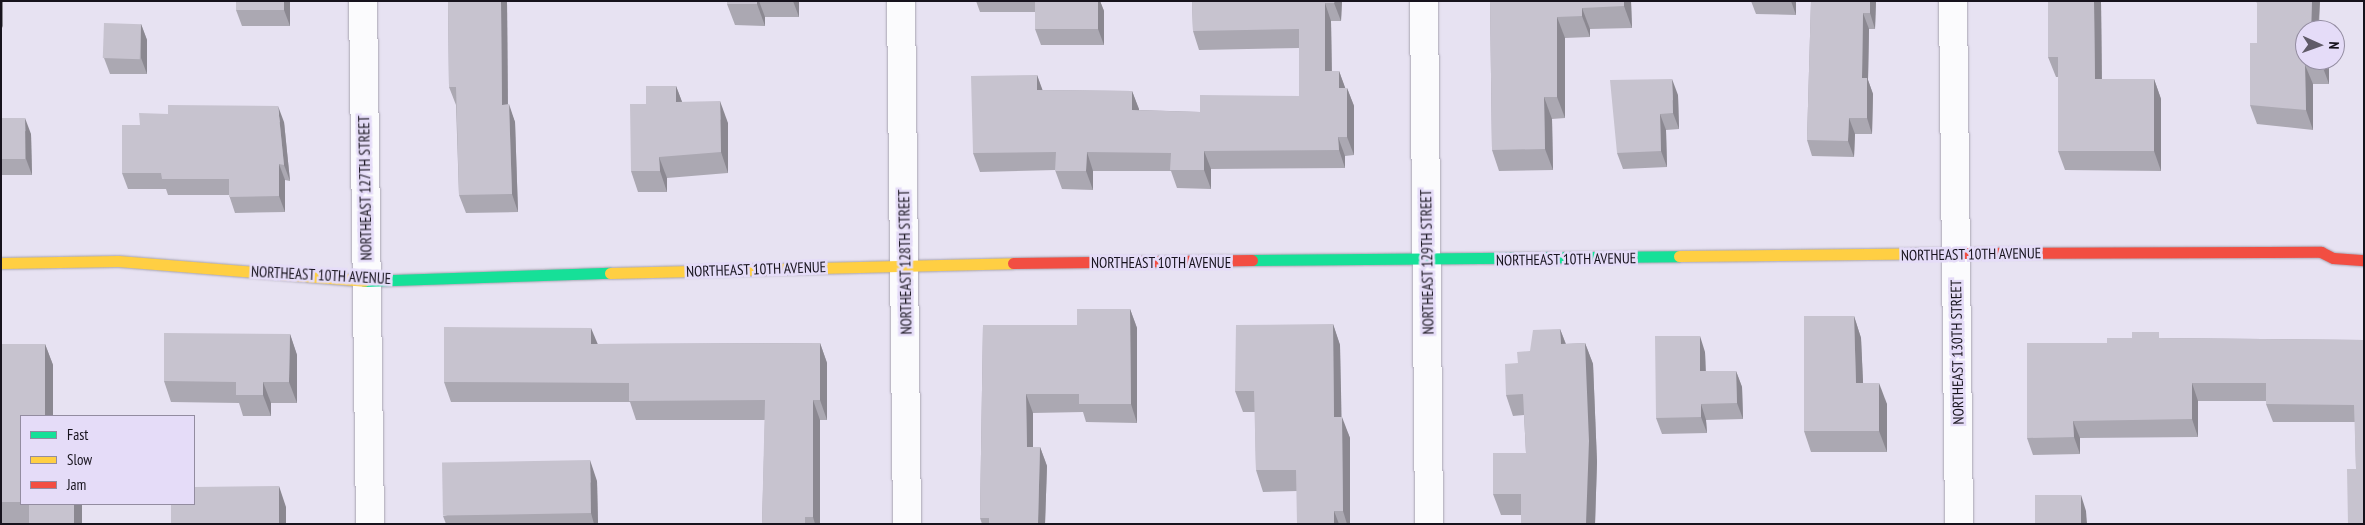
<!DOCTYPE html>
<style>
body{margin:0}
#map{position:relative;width:2365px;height:525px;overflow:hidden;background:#e7e2f2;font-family:"PT Sans Narrow",sans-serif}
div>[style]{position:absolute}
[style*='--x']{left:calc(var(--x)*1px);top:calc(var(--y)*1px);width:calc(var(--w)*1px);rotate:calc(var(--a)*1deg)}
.roads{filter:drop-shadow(0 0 1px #a8a4b1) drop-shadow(0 0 1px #a8a4b1)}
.street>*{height:28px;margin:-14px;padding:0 14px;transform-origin:14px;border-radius:14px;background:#fbfbfd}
.fast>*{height:11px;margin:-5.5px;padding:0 5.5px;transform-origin:5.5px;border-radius:5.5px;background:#16e098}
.slow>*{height:11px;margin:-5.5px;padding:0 5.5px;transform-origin:5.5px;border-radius:5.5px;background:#ffcf43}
.jam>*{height:11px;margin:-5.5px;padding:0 5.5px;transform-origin:5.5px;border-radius:5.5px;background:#f24e42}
.wall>*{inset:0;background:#aba8b2}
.shaded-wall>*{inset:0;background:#8b8891;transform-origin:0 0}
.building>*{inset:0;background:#c7c3cf;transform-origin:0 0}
span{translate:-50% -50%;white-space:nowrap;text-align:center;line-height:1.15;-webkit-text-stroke:5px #e5dcf8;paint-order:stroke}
.street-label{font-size:15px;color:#17131d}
.frame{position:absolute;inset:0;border:2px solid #17131d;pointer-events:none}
.legend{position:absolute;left:20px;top:415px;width:175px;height:90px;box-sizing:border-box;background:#e5dcf8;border:1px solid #938ca0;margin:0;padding:6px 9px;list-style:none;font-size:15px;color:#17131d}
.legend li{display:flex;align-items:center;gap:10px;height:25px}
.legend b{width:25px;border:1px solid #938ca0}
.north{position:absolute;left:2295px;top:20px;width:50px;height:50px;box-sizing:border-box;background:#e5dcf8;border:1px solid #938ca0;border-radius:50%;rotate:92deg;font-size:14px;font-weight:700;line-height:20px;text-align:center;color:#17131d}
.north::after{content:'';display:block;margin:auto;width:18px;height:22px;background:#605b68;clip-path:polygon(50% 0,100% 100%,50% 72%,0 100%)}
</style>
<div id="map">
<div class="roads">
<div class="street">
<i style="--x:363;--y:1;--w:523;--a:89.23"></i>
<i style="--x:901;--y:1;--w:523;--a:89.34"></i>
<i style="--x:1424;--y:1;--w:523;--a:89.45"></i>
<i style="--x:1953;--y:1;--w:523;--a:89.34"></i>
</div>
<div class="fast">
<i style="--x:1252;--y:260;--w:427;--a:-0.5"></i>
<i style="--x:364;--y:281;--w:246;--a:-1.9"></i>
</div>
<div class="slow">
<i style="--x:1679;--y:256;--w:277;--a:-0.6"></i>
<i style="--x:1;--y:263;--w:117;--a:-1"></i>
<i style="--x:118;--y:261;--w:247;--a:4.6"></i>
<i style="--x:610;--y:273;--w:403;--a:-1.4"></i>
</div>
<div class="jam">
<i style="--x:1956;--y:253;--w:365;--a:-0.2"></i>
<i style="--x:2321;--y:252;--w:13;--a:27"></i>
<i style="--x:2333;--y:258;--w:31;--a:4"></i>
<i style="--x:1013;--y:263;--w:239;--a:-0.7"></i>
</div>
</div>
<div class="wall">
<i style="clip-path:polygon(290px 1px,290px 26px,242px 26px,236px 10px)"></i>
<i style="clip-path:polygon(446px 1px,507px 1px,508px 105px,515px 122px,518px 212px,466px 213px,459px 195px,456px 105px,449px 87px,448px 2px,446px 2px)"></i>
<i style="clip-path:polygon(727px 1px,799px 1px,799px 17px,765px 17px,765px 26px,735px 25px,727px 4px)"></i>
<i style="clip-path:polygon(976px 1px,1100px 1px,1104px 11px,1104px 45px,1041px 45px,1035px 29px,1035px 12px,980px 12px)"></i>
<i style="clip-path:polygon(1192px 1px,1342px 1px,1341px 21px,1331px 21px,1332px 71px,1339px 71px,1345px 88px,1347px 88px,1354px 106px,1354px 155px,1345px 156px,1345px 168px,1211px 169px,1211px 189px,1177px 188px,1171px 171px,1093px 171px,1093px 190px,1062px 189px,1055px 170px,980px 172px,973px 153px,1037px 75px,1042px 90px,1132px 91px,1139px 110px,1200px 112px,1299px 96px,1299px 48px,1199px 50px,1193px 31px)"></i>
<i style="clip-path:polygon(1490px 1px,1631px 1px,1632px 28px,1590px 29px,1590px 37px,1565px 38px,1565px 118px,1552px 119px,1553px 170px,1499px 171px,1492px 150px)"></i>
<i style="clip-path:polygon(1751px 1px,1796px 1px,1796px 15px,1756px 14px)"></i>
<i style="clip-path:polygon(1811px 1px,1876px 1px,1875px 29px,1869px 29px,1868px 80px,1873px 94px,1872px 134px,1855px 134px,1854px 157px,1812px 156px,1807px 140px)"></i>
<i style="clip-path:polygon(2048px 1px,2101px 1px,2102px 79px,2154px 79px,2161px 99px,2161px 171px,2065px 170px,2058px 151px,2058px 77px,2056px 77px,2048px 57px)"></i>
<i style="clip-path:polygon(2256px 1px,2320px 1px,2319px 30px,2305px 60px,2329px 60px,2329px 84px,2313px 84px,2313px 130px,2257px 124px,2250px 105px,2257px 43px,2257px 3px)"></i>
<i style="clip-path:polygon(141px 24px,147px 40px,147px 74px,110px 74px,104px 58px)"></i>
<i style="clip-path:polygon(676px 86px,682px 102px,728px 123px,728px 173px,667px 178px,667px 192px,638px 192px,631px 171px,646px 104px)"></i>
<i style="clip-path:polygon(1678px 95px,1679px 129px,1666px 130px,1667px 167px,1623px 169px,1617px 153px)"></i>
<i style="clip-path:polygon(1px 118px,31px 134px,32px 175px,1px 175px)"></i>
<i style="clip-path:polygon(284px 122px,290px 181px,285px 180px,285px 212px,235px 213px,229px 195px,168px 195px,166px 189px,128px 189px,122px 173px,140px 125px)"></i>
<i style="clip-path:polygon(1130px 309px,1137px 328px,1137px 423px,1086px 422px,1083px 412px,1033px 413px,1033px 447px,1040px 447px,1047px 466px,1045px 524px,982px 524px,980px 518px,983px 325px,1077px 325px)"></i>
<i style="clip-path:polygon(1854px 316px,1861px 338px,1863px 383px,1887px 404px,1887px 452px,1811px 452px,1804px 431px)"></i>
<i style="clip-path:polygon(1333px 324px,1340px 345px,1341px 417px,1350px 438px,1350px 524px,1297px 524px,1297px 491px,1263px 492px,1256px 470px,1255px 412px,1243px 412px,1235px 391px)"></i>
<i style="clip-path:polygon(1560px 329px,1566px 344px,1585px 343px,1593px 364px,1597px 462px,1595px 524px,1521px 524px,1521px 515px,1501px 515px,1493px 494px,1526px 453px,1524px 415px,1513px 416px,1506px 395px,1518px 363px,1530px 351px)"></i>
<i style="clip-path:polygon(290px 334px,297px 355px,297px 403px,271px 403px,271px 416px,243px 416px,239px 403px,171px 402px,164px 381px)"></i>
<i style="clip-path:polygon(2161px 338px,2364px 340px,2356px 469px,2355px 422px,2273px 422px,2266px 404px,2266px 401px,2198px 401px,2198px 437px,2080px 438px,2080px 454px,2033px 455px,2027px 438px,2107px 343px)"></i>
<i style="clip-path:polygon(820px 343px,827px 363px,827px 420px,820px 420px,820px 524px,762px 524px,765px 420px,636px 420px,630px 402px,451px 402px,444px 382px,597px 344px)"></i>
<i style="clip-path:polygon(1px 344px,45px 344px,53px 365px,53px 416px,21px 416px,21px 504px,82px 504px,82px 524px,1px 523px)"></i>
<i style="clip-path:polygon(1705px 352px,1706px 371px,1736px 371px,1742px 387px,1743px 419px,1706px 420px,1707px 433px,1662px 434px,1656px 418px)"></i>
<i style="clip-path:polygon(597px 481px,598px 524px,446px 524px,443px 516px)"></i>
</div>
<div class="shaded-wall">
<i style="clip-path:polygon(1px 1px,3px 1px,3px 28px,1px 24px)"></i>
<i style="clip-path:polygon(284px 1px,290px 1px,290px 26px,284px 10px)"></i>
<i style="clip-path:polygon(501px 1px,507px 1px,508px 123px,502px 105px)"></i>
<i style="clip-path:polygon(757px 1px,759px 1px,765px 17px,765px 26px,757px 4px)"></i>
<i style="clip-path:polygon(793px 1px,799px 1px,799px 17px)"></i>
<i style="clip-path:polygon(1098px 1px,1100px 1px,1104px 11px,1104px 45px,1098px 29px)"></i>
<i style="clip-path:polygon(1335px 1px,1342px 1px,1341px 21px,1334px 3px)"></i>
<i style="clip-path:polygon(1624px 1px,1631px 1px,1632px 28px,1624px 6px)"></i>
<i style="clip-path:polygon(1791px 1px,1796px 1px,1796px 15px)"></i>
<i style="clip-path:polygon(1870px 1px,1876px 1px,1875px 29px,1870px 13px)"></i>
<i style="clip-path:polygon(2094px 1px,2101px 1px,2102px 99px,2095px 79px)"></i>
<i style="clip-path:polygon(2312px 1px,2320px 1px,2318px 30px,2311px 30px)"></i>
<i style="clip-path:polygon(1325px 3px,1331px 21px,1332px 90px,1325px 71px)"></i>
<i style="clip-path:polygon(1582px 8px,1590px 29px,1590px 37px,1582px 16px)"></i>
<i style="clip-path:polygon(1863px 13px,1869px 29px,1868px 80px,1873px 94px,1872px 134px,1867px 118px,1862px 78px)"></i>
<i style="clip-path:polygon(1557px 17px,1565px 38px,1565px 118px,1557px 97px)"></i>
<i style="clip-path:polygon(141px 24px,147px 40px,147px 74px,141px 58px)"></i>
<i style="clip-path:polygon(2322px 60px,2329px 60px,2329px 84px,2322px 65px)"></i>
<i style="clip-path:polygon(2305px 65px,2313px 84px,2313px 130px,2306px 110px)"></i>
<i style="clip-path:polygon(1339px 71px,1346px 90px,1339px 88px)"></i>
<i style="clip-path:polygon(1037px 75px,1044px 94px,1037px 90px)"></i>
<i style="clip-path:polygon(1672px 79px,1678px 95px,1679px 129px,1673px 113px)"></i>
<i style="clip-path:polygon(2154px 79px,2161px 99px,2161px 171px,2154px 151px)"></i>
<i style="clip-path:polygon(676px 86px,684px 107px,676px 102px)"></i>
<i style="clip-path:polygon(1347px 88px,1354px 106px,1354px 155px,1347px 137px)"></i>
<i style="clip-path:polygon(1132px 91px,1139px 109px,1139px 129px,1132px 110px)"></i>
<i style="clip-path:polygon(1544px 97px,1552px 119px,1553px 170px,1545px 149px)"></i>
<i style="clip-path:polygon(720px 101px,728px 123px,728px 173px,721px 152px)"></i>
<i style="clip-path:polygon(509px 104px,515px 122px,518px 212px,512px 194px)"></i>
<i style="clip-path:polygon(278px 106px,284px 122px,290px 181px,284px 165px)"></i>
<i style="clip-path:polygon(1660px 114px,1666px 130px,1667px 167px,1661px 151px)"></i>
<i style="clip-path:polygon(25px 118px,31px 134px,32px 175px,26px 159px)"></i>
<i style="clip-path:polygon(1849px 118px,1855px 134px,1854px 157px,1848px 141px)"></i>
<i style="clip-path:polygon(1338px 137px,1345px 156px,1345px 168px,1339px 150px)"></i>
<i style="clip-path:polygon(1204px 151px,1211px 169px,1211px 189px,1204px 170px)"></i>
<i style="clip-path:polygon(1087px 152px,1093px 171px,1093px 190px,1086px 171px)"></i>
<i style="clip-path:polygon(659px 157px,667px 178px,667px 192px,660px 171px)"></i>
<i style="clip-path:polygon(279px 164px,285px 180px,285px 212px,279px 196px)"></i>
<i style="clip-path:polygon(1130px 309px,1137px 328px,1137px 423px,1131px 404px)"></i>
<i style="clip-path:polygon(1854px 316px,1861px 338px,1864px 404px,1856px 383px)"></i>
<i style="clip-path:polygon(1333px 324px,1340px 345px,1342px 438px,1334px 417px)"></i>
<i style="clip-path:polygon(591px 328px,599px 347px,591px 344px)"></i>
<i style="clip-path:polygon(1560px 329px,1568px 350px,1561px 344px)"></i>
<i style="clip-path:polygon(290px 334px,297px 355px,297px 403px,289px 382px)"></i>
<i style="clip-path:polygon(1700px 336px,1705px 352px,1706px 387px,1700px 371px)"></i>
<i style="clip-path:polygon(820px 343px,827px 363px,827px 420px,820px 400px)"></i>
<i style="clip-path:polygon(1585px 343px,1593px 364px,1597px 462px,1595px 524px,1586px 524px)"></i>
<i style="clip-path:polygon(45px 344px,53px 365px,53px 416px,45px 416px)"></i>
<i style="clip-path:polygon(1736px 371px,1742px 387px,1743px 419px,1737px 403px)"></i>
<i style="clip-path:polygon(263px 382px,271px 403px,271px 416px,263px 395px)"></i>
<i style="clip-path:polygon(1879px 383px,1887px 404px,1887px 452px,1879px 431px)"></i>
<i style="clip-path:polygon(2192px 383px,2198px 401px,2198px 437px,2192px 419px)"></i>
<i style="clip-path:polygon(1026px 394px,1033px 413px,1033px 466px,1027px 447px)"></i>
<i style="clip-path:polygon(813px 400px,820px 420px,820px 524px,815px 524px,813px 517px)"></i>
<i style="clip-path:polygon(1701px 404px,1706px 420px,1707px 433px,1701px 417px)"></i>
<i style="clip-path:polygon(1342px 417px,1350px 438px,1350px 524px,1347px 524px,1343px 511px)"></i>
<i style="clip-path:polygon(2073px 421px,2080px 438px,2080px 454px,2074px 437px)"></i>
<i style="clip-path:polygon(1040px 447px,1047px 466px,1045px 524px,1038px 524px)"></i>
<i style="clip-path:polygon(590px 460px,597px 481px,598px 524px,594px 524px,591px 513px)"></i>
<i style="clip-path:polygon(279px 486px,286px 507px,286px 524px,279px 524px)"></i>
<i style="clip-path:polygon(2081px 495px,2086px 511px,2087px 524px,2081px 524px)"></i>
<i style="left:74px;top:504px;width:8px;height:20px"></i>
<i style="clip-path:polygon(1334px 511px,1339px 524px,1334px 524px)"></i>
</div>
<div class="building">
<i style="left:236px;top:1px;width:48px;height:9px"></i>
<i style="clip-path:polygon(448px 1px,501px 1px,502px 105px,509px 104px,512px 194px,459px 195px,456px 87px,449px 87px)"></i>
<i style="left:727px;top:1px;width:30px;height:3px"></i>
<i style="left:1035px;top:1px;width:63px;height:28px"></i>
<i style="clip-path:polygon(1192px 1px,1335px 1px,1334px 3px,1325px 3px,1325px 71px,1339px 71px,1339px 88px,1347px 88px,1347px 137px,1338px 137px,1339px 150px,1204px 151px,1204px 170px,1170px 170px,1171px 153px,1087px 152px,1086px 171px,1055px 171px,1056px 152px,973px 153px,971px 76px,1037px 75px,1037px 90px,1132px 91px,1132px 110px,1200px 112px,1200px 95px,1299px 96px,1299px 29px,1193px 31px)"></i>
<i style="clip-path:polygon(1490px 1px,1624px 1px,1624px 6px,1582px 8px,1582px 16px,1557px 17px,1557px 97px,1544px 97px,1545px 149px,1492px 150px)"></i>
<i style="clip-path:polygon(1811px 1px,1870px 1px,1870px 13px,1863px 13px,1862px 78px,1867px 78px,1867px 118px,1849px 118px,1848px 141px,1807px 140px)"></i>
<i style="clip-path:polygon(2048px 1px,2094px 1px,2095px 79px,2154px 79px,2154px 151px,2058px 151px,2058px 57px,2048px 57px)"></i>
<i style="clip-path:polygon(2257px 1px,2312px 1px,2311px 30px,2313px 30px,2305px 30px,2305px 60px,2322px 60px,2322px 65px,2305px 65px,2306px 110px,2250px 105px,2250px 43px,2257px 43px)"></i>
<i style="left:104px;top:23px;width:37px;height:35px;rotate:2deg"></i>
<i style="clip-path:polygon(1672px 79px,1673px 113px,1660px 114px,1661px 151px,1617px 153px,1610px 80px)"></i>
<i style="clip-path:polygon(646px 86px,676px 86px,676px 102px,720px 101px,721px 152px,659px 157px,660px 171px,631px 171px,630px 104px,646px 104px)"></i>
<i style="clip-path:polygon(168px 105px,278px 106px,284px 165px,279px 164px,279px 196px,229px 197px,229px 179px,162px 179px,161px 173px,122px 173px,122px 125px,140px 125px,139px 113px,168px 114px)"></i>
<i style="left:1px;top:118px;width:24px;height:41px"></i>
<i style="clip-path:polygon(1077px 309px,1130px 309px,1131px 404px,1079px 404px,1079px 394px,1026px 394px,1027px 447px,1040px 447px,1038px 524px,989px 524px,989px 518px,980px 518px,983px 325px,1077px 325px)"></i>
<i style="clip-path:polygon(1804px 316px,1854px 316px,1856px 383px,1879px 383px,1879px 431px,1804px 431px)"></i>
<i style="clip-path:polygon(1333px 324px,1334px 417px,1342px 417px,1343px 511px,1334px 511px,1334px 524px,1297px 524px,1296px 470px,1256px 470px,1254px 391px,1235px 391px,1236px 325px)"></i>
<i style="clip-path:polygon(444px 327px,591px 328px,591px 344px,820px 343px,820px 400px,813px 400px,813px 517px,805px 517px,805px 524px,762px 524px,765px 400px,629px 401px,629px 383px,444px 382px)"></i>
<i style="clip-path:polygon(1560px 329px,1561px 344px,1585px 343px,1589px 441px,1586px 524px,1521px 524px,1521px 494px,1493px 494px,1493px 453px,1526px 453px,1523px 394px,1506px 395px,1505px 364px,1518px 363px,1517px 352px,1530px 351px,1533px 330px)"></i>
<i style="clip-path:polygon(2132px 332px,2159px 332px,2159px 338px,2364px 340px,2364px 524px,2348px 524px,2347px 469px,2356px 469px,2354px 405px,2266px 404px,2266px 383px,2192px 383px,2192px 419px,2073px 421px,2074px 437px,2027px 438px,2027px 343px,2107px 343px,2107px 338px,2132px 338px)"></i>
<i style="clip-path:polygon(164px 333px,290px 334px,289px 382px,263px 382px,263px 395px,236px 395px,236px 382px,164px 381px)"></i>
<i style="clip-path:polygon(1655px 336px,1700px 336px,1700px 371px,1736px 371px,1737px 403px,1701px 404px,1701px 417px,1656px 418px)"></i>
<i style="clip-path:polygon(1px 344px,45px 344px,45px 416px,21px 416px,21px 502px,1px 502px)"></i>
<i style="left:590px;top:460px;width:53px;height:148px;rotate:89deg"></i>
<i style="clip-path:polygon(279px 486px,279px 524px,171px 524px,171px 504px,194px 504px,194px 487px)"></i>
<i style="left:2081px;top:495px;width:29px;height:46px;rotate:90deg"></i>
<i style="left:29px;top:504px;width:45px;height:20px"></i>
<i style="clip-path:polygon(1818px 523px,1868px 524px,1818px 524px)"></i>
</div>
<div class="street-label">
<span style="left:365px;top:188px;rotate:-91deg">NORTHEAST 127TH STREET</span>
<span style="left:1971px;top:254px;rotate:-1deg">NORTHEAST 10TH AVENUE</span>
<span style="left:1566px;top:259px;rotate:-1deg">NORTHEAST 10TH AVENUE</span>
<span style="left:905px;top:262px;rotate:-91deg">NORTHEAST 128TH STREET</span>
<span style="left:1427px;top:262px;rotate:-91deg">NORTHEAST 129TH STREET</span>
<span style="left:1161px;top:263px">NORTHEAST 10TH AVENUE</span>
<span style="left:756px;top:269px;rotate:-2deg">NORTHEAST 10TH AVENUE</span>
<span style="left:321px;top:275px;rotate:3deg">NORTHEAST 10TH AVENUE</span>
<span style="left:1957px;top:352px;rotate:-91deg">NORTHEAST 130TH STREET</span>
</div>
<div class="frame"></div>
<ul class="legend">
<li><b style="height:6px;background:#16e098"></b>Fast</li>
<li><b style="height:6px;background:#ffcf43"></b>Slow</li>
<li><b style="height:6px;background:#f24e42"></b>Jam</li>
</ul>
<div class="north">N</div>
</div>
